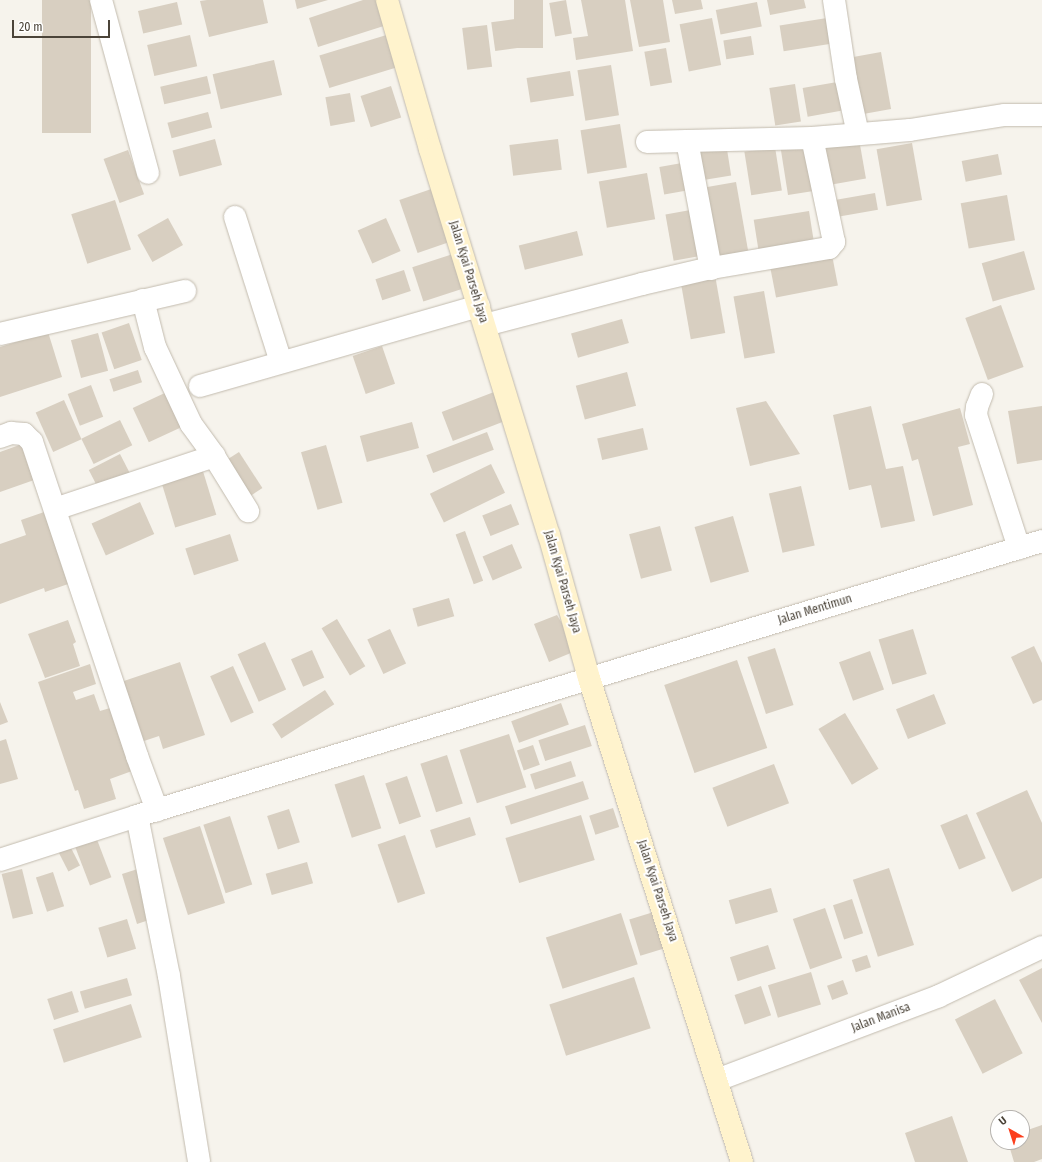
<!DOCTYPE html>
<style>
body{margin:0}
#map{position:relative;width:1042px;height:1162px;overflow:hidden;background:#f6f3ec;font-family:"Fira Sans Condensed",sans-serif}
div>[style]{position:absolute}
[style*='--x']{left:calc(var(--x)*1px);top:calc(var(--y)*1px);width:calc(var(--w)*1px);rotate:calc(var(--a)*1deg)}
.building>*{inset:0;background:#d8cfc1;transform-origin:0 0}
.roads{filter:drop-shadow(0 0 1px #c2bbae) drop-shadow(0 0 1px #c2bbae)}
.minor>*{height:22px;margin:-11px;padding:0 11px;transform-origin:11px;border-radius:11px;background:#fff}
.secondary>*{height:22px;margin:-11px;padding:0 11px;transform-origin:11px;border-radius:11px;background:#fff3cd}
span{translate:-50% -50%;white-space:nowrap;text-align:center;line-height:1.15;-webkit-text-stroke:4px #fff;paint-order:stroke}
.street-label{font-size:12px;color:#4b4439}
.north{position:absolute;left:990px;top:1110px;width:40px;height:40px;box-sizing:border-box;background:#fff;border:1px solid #b7b4b0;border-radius:50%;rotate:321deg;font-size:11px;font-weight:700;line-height:16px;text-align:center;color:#4b4439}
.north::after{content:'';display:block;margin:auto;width:14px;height:18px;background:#fc3f1d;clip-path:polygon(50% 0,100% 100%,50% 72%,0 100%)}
.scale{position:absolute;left:12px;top:20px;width:98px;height:18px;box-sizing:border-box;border:2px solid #4b4439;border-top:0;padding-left:5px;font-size:12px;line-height:14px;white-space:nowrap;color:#4b4439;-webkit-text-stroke:3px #fff;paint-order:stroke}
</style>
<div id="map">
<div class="building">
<i style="left:42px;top:0;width:49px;height:133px"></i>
<i style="clip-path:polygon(207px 0,263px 0,268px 23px,209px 37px,200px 1px)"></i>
<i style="clip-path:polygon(295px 0,328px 0,297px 9px)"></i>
<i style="clip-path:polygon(363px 0,383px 0,390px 24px,318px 47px,309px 18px)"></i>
<i style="left:514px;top:0;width:29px;height:48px"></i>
<i style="left:566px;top:0;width:34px;height:17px;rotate:80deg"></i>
<i style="clip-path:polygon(581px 0,625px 0,633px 51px,576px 60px,573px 38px,588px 36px)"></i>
<i style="clip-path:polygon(630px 0,663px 0,670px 42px,639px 47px)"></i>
<i style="clip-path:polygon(672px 0,701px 0,703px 9px,675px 14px)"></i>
<i style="clip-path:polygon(767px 0,804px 0,806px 8px,770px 15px)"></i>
<i style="left:177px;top:2px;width:23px;height:40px;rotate:77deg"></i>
<i style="left:757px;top:2px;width:25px;height:42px;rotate:79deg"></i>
<i style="left:712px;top:18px;width:48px;height:33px;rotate:79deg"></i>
<i style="left:827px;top:18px;width:26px;height:48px;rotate:81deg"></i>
<i style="left:515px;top:19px;width:29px;height:24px;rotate:82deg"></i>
<i style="left:487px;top:25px;width:42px;height:25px;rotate:83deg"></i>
<i style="left:393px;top:33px;width:34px;height:77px;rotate:73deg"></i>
<i style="left:190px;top:35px;width:32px;height:44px;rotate:77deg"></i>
<i style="left:751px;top:36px;width:19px;height:28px;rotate:81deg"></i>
<i style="left:666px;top:48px;width:35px;height:22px;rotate:80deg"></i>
<i style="left:881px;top:52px;width:58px;height:31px;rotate:80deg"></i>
<i style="left:274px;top:60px;width:36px;height:63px;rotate:77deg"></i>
<i style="left:611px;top:65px;width:51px;height:34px;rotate:81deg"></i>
<i style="left:570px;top:71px;width:25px;height:44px;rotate:81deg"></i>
<i style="left:207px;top:76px;width:18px;height:48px;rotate:77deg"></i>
<i style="left:843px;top:81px;width:29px;height:41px;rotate:80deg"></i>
<i style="left:795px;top:84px;width:38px;height:26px;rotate:81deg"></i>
<i style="left:391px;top:86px;width:33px;height:32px;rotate:72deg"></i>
<i style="left:350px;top:93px;width:29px;height:25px;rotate:80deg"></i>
<i style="left:208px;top:112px;width:16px;height:42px;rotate:75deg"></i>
<i style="left:620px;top:124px;width:44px;height:40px;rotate:81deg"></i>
<i style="left:215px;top:139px;width:27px;height:44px;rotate:75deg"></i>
<i style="left:558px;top:139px;width:31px;height:49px;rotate:83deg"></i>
<i style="left:859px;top:139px;width:40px;height:36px;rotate:80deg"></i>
<i style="left:809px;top:142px;width:49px;height:29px;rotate:81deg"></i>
<i style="left:726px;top:143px;width:33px;height:28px;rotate:81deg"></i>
<i style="left:912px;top:143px;width:58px;height:36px;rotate:80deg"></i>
<i style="left:775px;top:147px;width:44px;height:31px;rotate:81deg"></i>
<i style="left:128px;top:150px;width:47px;height:26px;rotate:70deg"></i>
<i style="left:998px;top:154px;width:21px;height:37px;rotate:79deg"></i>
<i style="left:682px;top:163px;width:28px;height:23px;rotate:80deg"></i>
<i style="left:647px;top:173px;width:47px;height:49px;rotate:80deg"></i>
<i style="left:736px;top:182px;width:72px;height:35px;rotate:80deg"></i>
<i style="left:440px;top:186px;width:56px;height:43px;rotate:71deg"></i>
<i style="left:875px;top:193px;width:17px;height:45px;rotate:80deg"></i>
<i style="left:1007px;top:195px;width:46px;height:47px;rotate:80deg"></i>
<i style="left:115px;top:200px;width:52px;height:46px;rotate:72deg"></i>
<i style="left:696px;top:209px;width:47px;height:31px;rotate:80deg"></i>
<i style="left:809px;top:211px;width:30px;height:56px;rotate:81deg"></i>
<i style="left:168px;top:218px;width:31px;height:35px;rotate:61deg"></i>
<i style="left:386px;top:218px;width:36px;height:31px;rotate:66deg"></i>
<i style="left:577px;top:231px;width:25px;height:60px;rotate:76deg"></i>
<i style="left:1024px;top:251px;width:40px;height:44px;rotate:74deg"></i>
<i style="left:456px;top:253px;width:36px;height:46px;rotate:72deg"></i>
<i style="left:832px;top:255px;width:31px;height:63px;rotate:79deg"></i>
<i style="left:404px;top:270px;width:22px;height:30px;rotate:72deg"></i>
<i style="left:715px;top:275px;width:59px;height:35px;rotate:80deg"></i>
<i style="left:764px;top:291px;width:63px;height:31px;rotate:80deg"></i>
<i style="left:1001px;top:305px;width:66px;height:38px;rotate:70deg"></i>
<i style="left:622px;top:319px;width:25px;height:53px;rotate:74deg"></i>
<i style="left:129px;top:323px;width:39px;height:29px;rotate:71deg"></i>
<i style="clip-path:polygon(48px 332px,62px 377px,0 397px,0 347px)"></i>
<i style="left:98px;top:333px;width:39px;height:28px;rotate:75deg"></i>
<i style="left:382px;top:346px;width:40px;height:31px;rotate:71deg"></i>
<i style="left:138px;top:370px;width:13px;height:30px;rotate:72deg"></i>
<i style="left:627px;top:372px;width:35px;height:53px;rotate:75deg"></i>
<i style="left:91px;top:385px;width:34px;height:25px;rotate:69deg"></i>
<i style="left:169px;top:391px;width:38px;height:40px;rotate:65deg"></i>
<i style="left:494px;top:392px;width:31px;height:56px;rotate:69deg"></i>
<i style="left:64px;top:400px;width:43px;height:31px;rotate:66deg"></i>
<i style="clip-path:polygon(766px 401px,800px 454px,750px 466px,736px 408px)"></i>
<i style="clip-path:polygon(871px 406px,886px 469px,903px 466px,915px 521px,881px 528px,871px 485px,849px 490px,833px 415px)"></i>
<i style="clip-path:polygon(1042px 406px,1042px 460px,1017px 464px,1008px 411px)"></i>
<i style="clip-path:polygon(960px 408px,970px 444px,958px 447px,973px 505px,933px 516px,918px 459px,912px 461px,902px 424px)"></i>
<i style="left:120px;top:420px;width:28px;height:43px;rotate:64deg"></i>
<i style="left:412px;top:422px;width:27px;height:54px;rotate:75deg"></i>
<i style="left:643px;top:428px;width:22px;height:47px;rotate:77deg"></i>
<i style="left:487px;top:432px;width:19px;height:65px;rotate:69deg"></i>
<i style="clip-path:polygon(25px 443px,37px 479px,0 492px,0 452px)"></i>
<i style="left:326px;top:445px;width:60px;height:26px;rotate:74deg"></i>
<i style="left:239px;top:452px;width:43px;height:14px;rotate:57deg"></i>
<i style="left:120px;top:454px;width:22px;height:35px;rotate:63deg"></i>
<i style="left:491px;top:464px;width:32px;height:68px;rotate:64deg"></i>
<i style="left:202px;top:468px;width:49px;height:43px;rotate:73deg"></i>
<i style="left:801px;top:486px;width:61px;height:33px;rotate:77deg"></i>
<i style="left:140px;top:502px;width:35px;height:53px;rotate:66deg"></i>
<i style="left:511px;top:504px;width:22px;height:31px;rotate:68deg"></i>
<i style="clip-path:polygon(50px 510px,74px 582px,45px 592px,44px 588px,0 604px,0 544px,26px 535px,21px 520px)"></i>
<i style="left:733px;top:516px;width:58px;height:40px;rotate:74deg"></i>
<i style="left:660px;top:526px;width:46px;height:32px;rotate:75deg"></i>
<i style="left:465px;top:531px;width:53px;height:10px;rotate:70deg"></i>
<i style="left:230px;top:534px;width:28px;height:47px;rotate:72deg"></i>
<i style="left:512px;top:544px;width:26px;height:32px;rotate:67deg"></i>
<i style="left:449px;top:598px;width:19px;height:38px;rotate:74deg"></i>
<i style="clip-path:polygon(557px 615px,578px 650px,549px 662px,534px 624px)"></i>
<i style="left:337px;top:619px;width:55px;height:18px;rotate:59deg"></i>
<i style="clip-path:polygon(68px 620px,76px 642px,73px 644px,80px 666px,45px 678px,28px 634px)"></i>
<i style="left:390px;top:629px;width:38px;height:25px;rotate:65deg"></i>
<i style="left:913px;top:629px;width:47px;height:36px;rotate:73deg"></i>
<i style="left:265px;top:642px;width:52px;height:30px;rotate:66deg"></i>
<i style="clip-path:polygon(1034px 646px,1042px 663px,1042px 700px,1033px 704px,1011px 657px)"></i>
<i style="left:775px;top:648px;width:60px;height:29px;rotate:72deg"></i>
<i style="left:312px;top:650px;width:30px;height:23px;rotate:66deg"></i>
<i style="left:870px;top:651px;width:41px;height:33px;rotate:70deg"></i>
<i style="left:737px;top:660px;width:93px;height:77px;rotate:71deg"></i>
<i style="clip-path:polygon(180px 662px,205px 735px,163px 749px,159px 736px,138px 743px,118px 683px)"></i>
<i style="clip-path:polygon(90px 664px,96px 684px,73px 692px,76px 700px,94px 694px,100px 711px,110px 708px,132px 771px,110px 779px,116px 799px,84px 809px,78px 790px,75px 791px,38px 682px)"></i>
<i style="left:233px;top:666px;width:51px;height:25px;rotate:66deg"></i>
<i style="left:325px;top:690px;width:17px;height:63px;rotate:57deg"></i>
<i style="left:934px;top:694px;width:32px;height:41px;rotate:68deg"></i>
<i style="clip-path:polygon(0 702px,8px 722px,0 725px)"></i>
<i style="left:561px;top:703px;width:23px;height:53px;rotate:70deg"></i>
<i style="left:845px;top:713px;width:65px;height:31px;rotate:59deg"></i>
<i style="left:585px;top:725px;width:22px;height:49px;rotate:72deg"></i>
<i style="left:509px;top:734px;width:56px;height:52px;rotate:72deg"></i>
<i style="clip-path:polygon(6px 739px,18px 779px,0 784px,0 741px)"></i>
<i style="left:533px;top:745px;width:21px;height:17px;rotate:71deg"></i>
<i style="left:447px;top:755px;width:51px;height:28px;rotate:72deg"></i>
<i style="left:571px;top:761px;width:16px;height:43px;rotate:72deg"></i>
<i style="left:774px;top:764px;width:42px;height:66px;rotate:69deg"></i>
<i style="left:364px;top:775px;width:56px;height:31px;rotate:72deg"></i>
<i style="left:407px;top:776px;width:43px;height:23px;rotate:71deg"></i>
<i style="left:583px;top:781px;width:19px;height:82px;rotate:72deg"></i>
<i style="clip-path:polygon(1027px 790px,1042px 823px,1042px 878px,1012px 892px,976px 813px)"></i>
<i style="left:613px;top:808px;width:20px;height:25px;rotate:72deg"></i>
<i style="left:289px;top:809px;width:35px;height:23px;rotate:72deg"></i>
<i style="left:967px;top:814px;width:48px;height:29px;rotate:67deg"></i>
<i style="left:581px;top:815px;width:47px;height:79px;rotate:73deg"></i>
<i style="left:230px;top:816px;width:72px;height:28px;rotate:72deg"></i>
<i style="left:470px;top:817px;width:19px;height:42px;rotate:72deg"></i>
<i style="left:200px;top:826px;width:81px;height:39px;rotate:72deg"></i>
<i style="left:405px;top:835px;width:62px;height:29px;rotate:71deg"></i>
<i style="left:96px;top:837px;width:43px;height:23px;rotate:69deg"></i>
<i style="left:70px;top:846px;width:22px;height:13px;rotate:63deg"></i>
<i style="left:307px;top:862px;width:22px;height:43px;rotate:74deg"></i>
<i style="clip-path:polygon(144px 867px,155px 918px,137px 924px,122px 874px)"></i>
<i style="left:889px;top:868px;width:81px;height:38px;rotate:72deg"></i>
<i style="left:22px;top:869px;width:46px;height:21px;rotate:76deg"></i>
<i style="left:53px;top:872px;width:36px;height:18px;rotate:72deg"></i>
<i style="left:771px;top:888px;width:25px;height:44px;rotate:74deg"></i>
<i style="left:852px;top:899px;width:36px;height:20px;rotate:72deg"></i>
<i style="left:825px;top:908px;width:53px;height:34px;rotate:71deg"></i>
<i style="left:657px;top:911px;width:38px;height:29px;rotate:73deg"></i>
<i style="left:621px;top:913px;width:54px;height:79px;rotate:72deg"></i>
<i style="left:127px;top:919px;width:31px;height:30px;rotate:73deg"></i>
<i style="left:768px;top:945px;width:25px;height:40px;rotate:72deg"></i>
<i style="left:867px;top:955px;width:13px;height:16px;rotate:72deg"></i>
<i style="clip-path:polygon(1042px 968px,1042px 1023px,1019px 980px)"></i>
<i style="left:811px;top:972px;width:34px;height:45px;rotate:73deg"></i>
<i style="left:634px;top:977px;width:54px;height:89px;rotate:72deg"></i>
<i style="left:127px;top:978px;width:18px;height:49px;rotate:74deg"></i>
<i style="left:843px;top:980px;width:15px;height:17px;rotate:70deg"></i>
<i style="left:761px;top:986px;width:31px;height:28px;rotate:71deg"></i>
<i style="left:72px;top:991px;width:22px;height:26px;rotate:72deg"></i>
<i style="left:995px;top:999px;width:61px;height:45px;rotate:63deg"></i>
<i style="left:131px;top:1004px;width:35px;height:82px;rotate:72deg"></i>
<i style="clip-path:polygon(952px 1116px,968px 1162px,915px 1162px,905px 1133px)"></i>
<i style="clip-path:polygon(1042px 1125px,1042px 1159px,1034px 1162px,1014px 1162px,1008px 1142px,1022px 1142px,1022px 1132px)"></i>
</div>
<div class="roads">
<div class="minor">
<i style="--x:101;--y:0;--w:179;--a:74.8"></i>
<i style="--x:834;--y:0;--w:80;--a:81.4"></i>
<i style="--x:846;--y:79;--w:56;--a:77.7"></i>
<i style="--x:647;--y:142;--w:40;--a:-1.4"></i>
<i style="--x:235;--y:217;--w:152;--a:72.4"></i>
<i style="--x:711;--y:269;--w:130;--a:-100.6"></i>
<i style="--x:687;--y:141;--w:125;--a:-1.4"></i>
<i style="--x:812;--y:138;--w:98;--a:-4.7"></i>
<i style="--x:910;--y:130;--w:96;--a:-9"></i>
<i style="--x:1005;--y:115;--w:37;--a:0"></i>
<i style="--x:143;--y:300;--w:49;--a:75.7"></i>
<i style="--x:155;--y:347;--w:85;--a:64.9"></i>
<i style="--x:191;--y:424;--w:39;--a:54"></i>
<i style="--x:214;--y:456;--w:65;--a:58.3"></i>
<i style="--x:485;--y:325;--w:162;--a:-14.6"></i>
<i style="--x:642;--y:284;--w:66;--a:-13.2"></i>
<i style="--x:706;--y:269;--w:125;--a:-9.7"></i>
<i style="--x:829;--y:248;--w:8;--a:-50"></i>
<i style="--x:834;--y:242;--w:106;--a:-101.9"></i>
<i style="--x:0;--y:334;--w:190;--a:-13.1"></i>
<i style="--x:200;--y:386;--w:290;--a:-16"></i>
<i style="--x:982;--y:394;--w:14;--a:111"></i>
<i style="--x:977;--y:407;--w:8;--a:97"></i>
<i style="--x:976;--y:415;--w:140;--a:72.1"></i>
<i style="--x:0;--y:437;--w:12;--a:-20"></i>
<i style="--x:11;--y:433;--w:13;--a:4"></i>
<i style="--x:24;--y:434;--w:11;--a:45"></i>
<i style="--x:32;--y:442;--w:331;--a:71.5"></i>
<i style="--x:137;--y:756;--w:58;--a:69.7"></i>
<i style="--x:55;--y:509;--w:168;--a:-18.4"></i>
<i style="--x:137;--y:816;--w:163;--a:78.7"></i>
<i style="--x:169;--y:976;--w:188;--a:80.8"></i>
<i style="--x:0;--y:860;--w:144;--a:-17.8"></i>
<i style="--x:137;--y:816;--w:946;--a:-16.9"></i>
<i style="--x:717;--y:1080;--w:237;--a:-20.7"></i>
<i style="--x:939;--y:996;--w:114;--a:-25.4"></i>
</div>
<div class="secondary">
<i style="--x:387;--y:0;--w:155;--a:73.9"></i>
<i style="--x:430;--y:149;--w:404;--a:72.9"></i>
<i style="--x:549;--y:535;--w:148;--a:74.4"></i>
<i style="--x:589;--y:678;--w:508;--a:72.46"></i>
</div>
</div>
<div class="street-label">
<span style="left:468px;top:272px;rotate:73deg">Jalan Kyai Parseh Jaya</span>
<span style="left:562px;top:582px;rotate:74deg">Jalan Kyai Parseh Jaya</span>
<span style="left:815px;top:610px;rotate:-17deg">Jalan Mentimun</span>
<span style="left:657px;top:891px;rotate:72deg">Jalan Kyai Parseh Jaya</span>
<span style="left:881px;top:1018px;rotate:-21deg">Jalan Manisa</span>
</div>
<div class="north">U</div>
<div class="scale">20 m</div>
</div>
